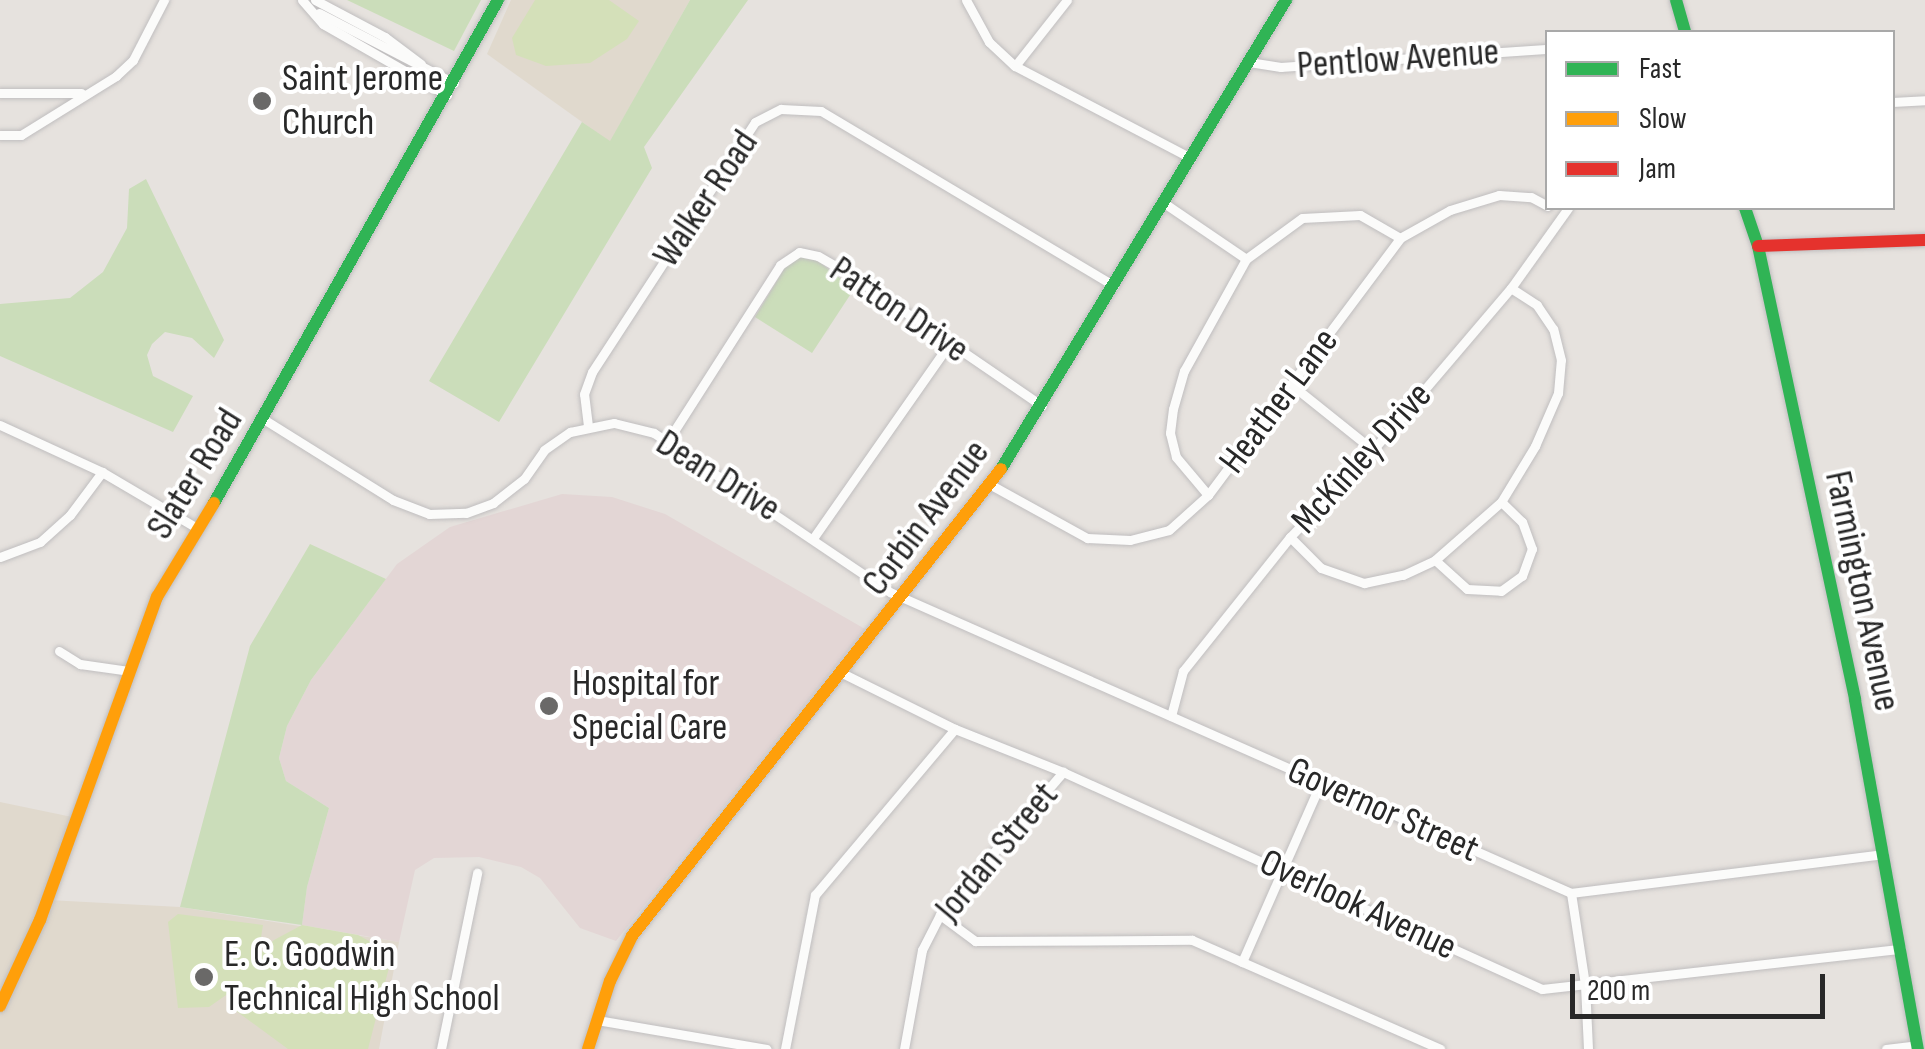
<!DOCTYPE html>
<style>
body{margin:0}
#map{position:relative;width:1925px;height:1049px;overflow:hidden;background:#e6e2de;font-family:"Sofia Sans Condensed",sans-serif}
div>[style]{position:absolute}
[style*='--x']{left:calc(var(--x)*1px);top:calc(var(--y)*1px);width:calc(var(--w)*1px);rotate:calc(var(--a)*1deg)}
.education>*{inset:0;background:#e0d9cd}
.medical>*{inset:0;background:#e3d6d5}
.green>*{inset:0;background:#cbddba}
.pitch>*{inset:0;background:#d4e0b9}
.roads{filter:drop-shadow(0 0 2px #c0bebf) drop-shadow(0 0 2px #c0bebf)}
.street>*{height:9px;margin:-4.5px;padding:0 4.5px;transform-origin:4.5px;border-radius:4.5px;background:#fbfbfa}
.fast>*{height:12px;margin:-6px;padding:0 6px;transform-origin:6px;border-radius:6px;background:#30b455}
.slow>*{height:12px;margin:-6px;padding:0 6px;transform-origin:6px;border-radius:6px;background:#ff9f0a}
.jam>*{height:12px;margin:-6px;padding:0 6px;transform-origin:6px;border-radius:6px;background:#e5322d}
.dots>*{width:28px;height:28px;translate:-50% -50%;box-sizing:border-box;border:5px solid #fff;border-radius:50%}
span{translate:-50% -50%;white-space:nowrap;text-align:center;line-height:1.15;-webkit-text-stroke:8px #fff;paint-order:stroke}
.street-label{font-size:38px;color:#282828}
.poi-label{font-size:38px;color:#282828}
.left{translate:0 -50%;text-align:left}
.legend{position:absolute;left:1545px;top:30px;width:350px;height:180px;box-sizing:border-box;background:#fff;border:2px solid #a9a9a9;margin:0;padding:12px 18px;list-style:none;font-size:30px;color:#282828}
.legend li{display:flex;align-items:center;gap:20px;height:50px}
.legend b{width:50px;border:2px solid #a9a9a9}
.scale{position:absolute;left:1570px;top:974px;width:255px;height:45px;box-sizing:border-box;border:5px solid #282828;border-top:0;padding-left:12px;font-size:30px;line-height:35px;white-space:nowrap;color:#282828;-webkit-text-stroke:8px #fff;paint-order:stroke}
</style>
<div id="map">
<div class="education">
<i style="clip-path:polygon(511px 0,690px 0,610px 142px,487px 54px)"></i>
<i style="clip-path:polygon(0 802px,77px 818px,48px 900px,180px 907px,399px 942px,379px 1049px,0 1049px)"></i>
</div>
<div class="medical">
<i style="clip-path:polygon(562px 494px,612px 497px,665px 514px,865px 629px,616px 941px,580px 928px,540px 878px,521px 867px,479px 857px,434px 858px,415px 870px,399px 942px,302px 925px,307px 887px,329px 808px,286px 781px,279px 758px,287px 726px,311px 680px,397px 564px,450px 527px)"></i>
</div>
<div class="green">
<i style="clip-path:polygon(347px 0,481px 0,454px 51px)"></i>
<i style="clip-path:polygon(690px 0,748px 0,644px 147px,652px 168px,499px 422px,429px 381px,582px 122px,610px 141px)"></i>
<i style="clip-path:polygon(146px 179px,224px 340px,214px 358px,192px 338px,165px 332px,152px 344px,147px 355px,153px 376px,193px 396px,173px 432px,0 356px,0 304px,70px 298px,103px 272px,127px 228px,129px 189px)"></i>
<i style="clip-path:polygon(797px 257px,814px 258px,854px 289px,812px 353px,755px 317px,786px 266px)"></i>
<i style="clip-path:polygon(310px 544px,386px 579px,311px 680px,287px 726px,279px 758px,286px 781px,329px 808px,307px 887px,302px 925px,180px 907px,250px 646px)"></i>
</div>
<div class="pitch">
<i style="clip-path:polygon(535px 0,609px 0,639px 21px,627px 39px,590px 63px,546px 66px,516px 55px,512px 38px)"></i>
<i style="clip-path:polygon(178px 914px,263px 925px,258px 956px,274px 940px,302px 925px,358px 935px,384px 949px,392px 956px,368px 1049px,288px 1049px,232px 1008px,239px 986px,209px 1007px,178px 1008px,168px 922px)"></i>
</div>
<div class="roads">
<div class="street">
<i style="--x:302;--y:0;--w:32;--a:49"></i>
<i style="--x:323;--y:24;--w:143;--a:29.8"></i>
<i style="--x:315;--y:0;--w:79;--a:27.9"></i>
<i style="--x:385;--y:37;--w:45;--a:36.9"></i>
<i style="--x:966;--y:0;--w:48;--a:61.3"></i>
<i style="--x:989;--y:42;--w:35;--a:43"></i>
<i style="--x:1015;--y:66;--w:199;--a:27.6"></i>
<i style="--x:319;--y:13;--w:152;--a:27.4"></i>
<i style="--x:1249;--y:62;--w:32;--a:9"></i>
<i style="--x:1281;--y:67;--w:268;--a:-3.9"></i>
<i style="--x:1015;--y:66;--w:84;--a:-51.8"></i>
<i style="--x:0;--y:93;--w:81;--a:0"></i>
<i style="--x:1892;--y:102;--w:33;--a:-3"></i>
<i style="--x:0;--y:135;--w:21;--a:0"></i>
<i style="--x:21;--y:135;--w:112;--a:-31.8"></i>
<i style="--x:116;--y:76;--w:23;--a:-43"></i>
<i style="--x:133;--y:60;--w:68;--a:-62.7"></i>
<i style="--x:1164;--y:203;--w:99;--a:34.3"></i>
<i style="--x:1293;--y:386;--w:102;--a:38.7"></i>
<i style="--x:265;--y:420;--w:151;--a:32"></i>
<i style="--x:393;--y:500;--w:39;--a:21"></i>
<i style="--x:429;--y:514;--w:37;--a:-2"></i>
<i style="--x:466;--y:513;--w:29;--a:-20"></i>
<i style="--x:493;--y:503;--w:39;--a:-38"></i>
<i style="--x:524;--y:479;--w:35;--a:-55"></i>
<i style="--x:544;--y:450;--w:32;--a:-35"></i>
<i style="--x:570;--y:432;--w:45;--a:-11.6"></i>
<i style="--x:614;--y:423;--w:41;--a:14"></i>
<i style="--x:654;--y:433;--w:285;--a:34"></i>
<i style="--x:890;--y:592;--w:745;--a:23.85"></i>
<i style="--x:1571;--y:893;--w:315;--a:-7.1"></i>
<i style="--x:0;--y:425;--w:112;--a:24.7"></i>
<i style="--x:102;--y:472;--w:110;--a:30.5"></i>
<i style="--x:588;--y:426;--w:32;--a:-97"></i>
<i style="--x:584;--y:394;--w:23;--a:-70"></i>
<i style="--x:592;--y:372;--w:298;--a:-56.9"></i>
<i style="--x:755;--y:122;--w:29;--a:-27"></i>
<i style="--x:781;--y:109;--w:40;--a:2.9"></i>
<i style="--x:821;--y:111;--w:341;--a:30.8"></i>
<i style="--x:667;--y:442;--w:210;--a:-57.4"></i>
<i style="--x:780;--y:265;--w:23;--a:-34"></i>
<i style="--x:799;--y:252;--w:19;--a:12"></i>
<i style="--x:818;--y:256;--w:34;--a:30"></i>
<i style="--x:848;--y:273;--w:235;--a:34.4"></i>
<i style="--x:991;--y:485;--w:110;--a:28.9"></i>
<i style="--x:1087;--y:538;--w:43;--a:2.7"></i>
<i style="--x:1130;--y:540;--w:40;--a:-14.4"></i>
<i style="--x:1169;--y:530;--w:52;--a:-41.9"></i>
<i style="--x:1208;--y:495;--w:321;--a:-53.2"></i>
<i style="--x:1400;--y:238;--w:57;--a:-29.2"></i>
<i style="--x:1450;--y:210;--w:51;--a:-17"></i>
<i style="--x:1499;--y:195;--w:32;--a:4"></i>
<i style="--x:1531;--y:197;--w:19;--a:28"></i>
<i style="--x:1208;--y:495;--w:50;--a:-130.1"></i>
<i style="--x:1176;--y:457;--w:25;--a:-104"></i>
<i style="--x:1170;--y:433;--w:24;--a:-83"></i>
<i style="--x:1173;--y:409;--w:40;--a:-74"></i>
<i style="--x:1184;--y:371;--w:128;--a:-61"></i>
<i style="--x:1246;--y:259;--w:69;--a:-36.2"></i>
<i style="--x:1302;--y:218;--w:58;--a:-3"></i>
<i style="--x:1360;--y:215;--w:46;--a:29.9"></i>
<i style="--x:814;--y:537;--w:236;--a:-55"></i>
<i style="--x:1290;--y:537;--w:44;--a:45"></i>
<i style="--x:1321;--y:568;--w:46;--a:19.2"></i>
<i style="--x:1364;--y:583;--w:40;--a:-12"></i>
<i style="--x:1403;--y:575;--w:35;--a:-25"></i>
<i style="--x:1435;--y:560;--w:88;--a:-41.3"></i>
<i style="--x:1501;--y:502;--w:66;--a:-58.7"></i>
<i style="--x:1535;--y:446;--w:58;--a:-66.5"></i>
<i style="--x:1558;--y:393;--w:33;--a:-85"></i>
<i style="--x:1561;--y:360;--w:32;--a:-104"></i>
<i style="--x:1553;--y:329;--w:29;--a:-124"></i>
<i style="--x:1537;--y:305;--w:31;--a:-147"></i>
<i style="--x:0;--y:557;--w:43;--a:-20.6"></i>
<i style="--x:40;--y:542;--w:40;--a:-42"></i>
<i style="--x:70;--y:515;--w:54;--a:-53.3"></i>
<i style="--x:1435;--y:560;--w:43;--a:42.2"></i>
<i style="--x:1467;--y:589;--w:34;--a:3"></i>
<i style="--x:1501;--y:591;--w:26;--a:-36"></i>
<i style="--x:1522;--y:576;--w:29;--a:-70"></i>
<i style="--x:1532;--y:549;--w:29;--a:-110"></i>
<i style="--x:1522;--y:522;--w:29;--a:-136"></i>
<i style="--x:59;--y:651;--w:25;--a:32"></i>
<i style="--x:80;--y:664;--w:49;--a:8.1"></i>
<i style="--x:844;--y:674;--w:124;--a:26.4"></i>
<i style="--x:955;--y:729;--w:116;--a:21.7"></i>
<i style="--x:1063;--y:772;--w:526;--a:24.37"></i>
<i style="--x:1542;--y:989;--w:361;--a:-6.4"></i>
<i style="--x:1171;--y:716;--w:47;--a:-75.1"></i>
<i style="--x:1183;--y:671;--w:171;--a:-51.4"></i>
<i style="--x:1290;--y:537;--w:120;--a:-46.3"></i>
<i style="--x:1373;--y:450;--w:213;--a:-49.6"></i>
<i style="--x:1511;--y:288;--w:98;--a:-54.5"></i>
<i style="--x:1571;--y:893;--w:93;--a:81.3"></i>
<i style="--x:1585;--y:985;--w:64;--a:87.3"></i>
<i style="--x:940;--y:915;--w:44;--a:36.6"></i>
<i style="--x:975;--y:941;--w:217;--a:-0.3"></i>
<i style="--x:1192;--y:940;--w:271;--a:23.7"></i>
<i style="--x:1242;--y:962;--w:197;--a:-66.3"></i>
<i style="--x:597;--y:1020;--w:172;--a:9.7"></i>
<i style="--x:441;--y:1049;--w:180;--a:-78.4"></i>
<i style="--x:785;--y:1049;--w:157;--a:-79"></i>
<i style="--x:815;--y:895;--w:217;--a:-49.9"></i>
<i style="--x:904;--y:1049;--w:101;--a:-79.7"></i>
<i style="--x:922;--y:950;--w:39;--a:-63"></i>
<i style="--x:940;--y:915;--w:189;--a:-49.3"></i>
<i style="--x:1886;--y:1049;--w:31;--a:-7"></i>
</div>
<div class="fast">
<i style="--x:1676;--y:0;--w:33;--a:74"></i>
<i style="--x:1745;--y:208;--w:40;--a:71.1"></i>
<i style="--x:1758;--y:246;--w:464;--a:77.9"></i>
<i style="--x:1855;--y:700;--w:355;--a:79.8"></i>
<i style="--x:1001;--y:469;--w:549;--a:-58.71"></i>
<i style="--x:214;--y:503;--w:578;--a:-60.55"></i>
</div>
<div class="slow">
<i style="--x:0;--y:1006;--w:95;--a:-65.1"></i>
<i style="--x:40;--y:920;--w:344;--a:-70.1"></i>
<i style="--x:157;--y:597;--w:110;--a:-58.8"></i>
<i style="--x:588;--y:1049;--w:71;--a:-72.1"></i>
<i style="--x:610;--y:981;--w:50;--a:-63.9"></i>
<i style="--x:632;--y:936;--w:595;--a:-51.69"></i>
</div>
<div class="jam">
<i style="--x:1758;--y:246;--w:167;--a:-2.1"></i>
</div>
</div>
<div class="dots">
<i style="left:262px;top:101px;background:#6a6968"></i>
<i style="left:549px;top:706px;background:#6a6968"></i>
<i style="left:204px;top:977px;background:#6a6968"></i>
</div>
<div class="street-label">
<span style="left:1398px;top:59px;rotate:-4deg">Pentlow Avenue</span>
<span style="left:706px;top:199px;rotate:-56deg">Walker Road</span>
<span style="left:899px;top:310px;rotate:34deg">Patton Drive</span>
<span style="left:1279px;top:401px;rotate:-53deg">Heather Lane</span>
<span style="left:1362px;top:458px;rotate:-48deg">McKinley Drive</span>
<span style="left:195px;top:474px;rotate:-58deg">Slater Road</span>
<span style="left:718px;top:476px;rotate:32deg">Dean Drive</span>
<span style="left:926px;top:518px;rotate:-53deg">Corbin Avenue</span>
<span style="left:1862px;top:591px;rotate:78deg">Farmington Avenue</span>
<span style="left:1383px;top:810px;rotate:24deg">Governor Street</span>
<span style="left:997px;top:852px;rotate:-50deg">Jordan Street</span>
<span style="left:1358px;top:905px;rotate:25deg">Overlook Avenue</span>
</div>
<div class="poi-label">
<span class="left" style="left:282px;top:101px">Saint Jerome<br>Church</span>
<span class="left" style="left:572px;top:706px">Hospital for<br>Special Care</span>
<span class="left" style="left:224px;top:977px">E. C. Goodwin<br>Technical High School</span>
</div>
<ul class="legend">
<li><b style="height:12px;background:#30b455"></b>Fast</li>
<li><b style="height:12px;background:#ff9f0a"></b>Slow</li>
<li><b style="height:12px;background:#e5322d"></b>Jam</li>
</ul>
<div class="scale">200 m</div>
</div>
